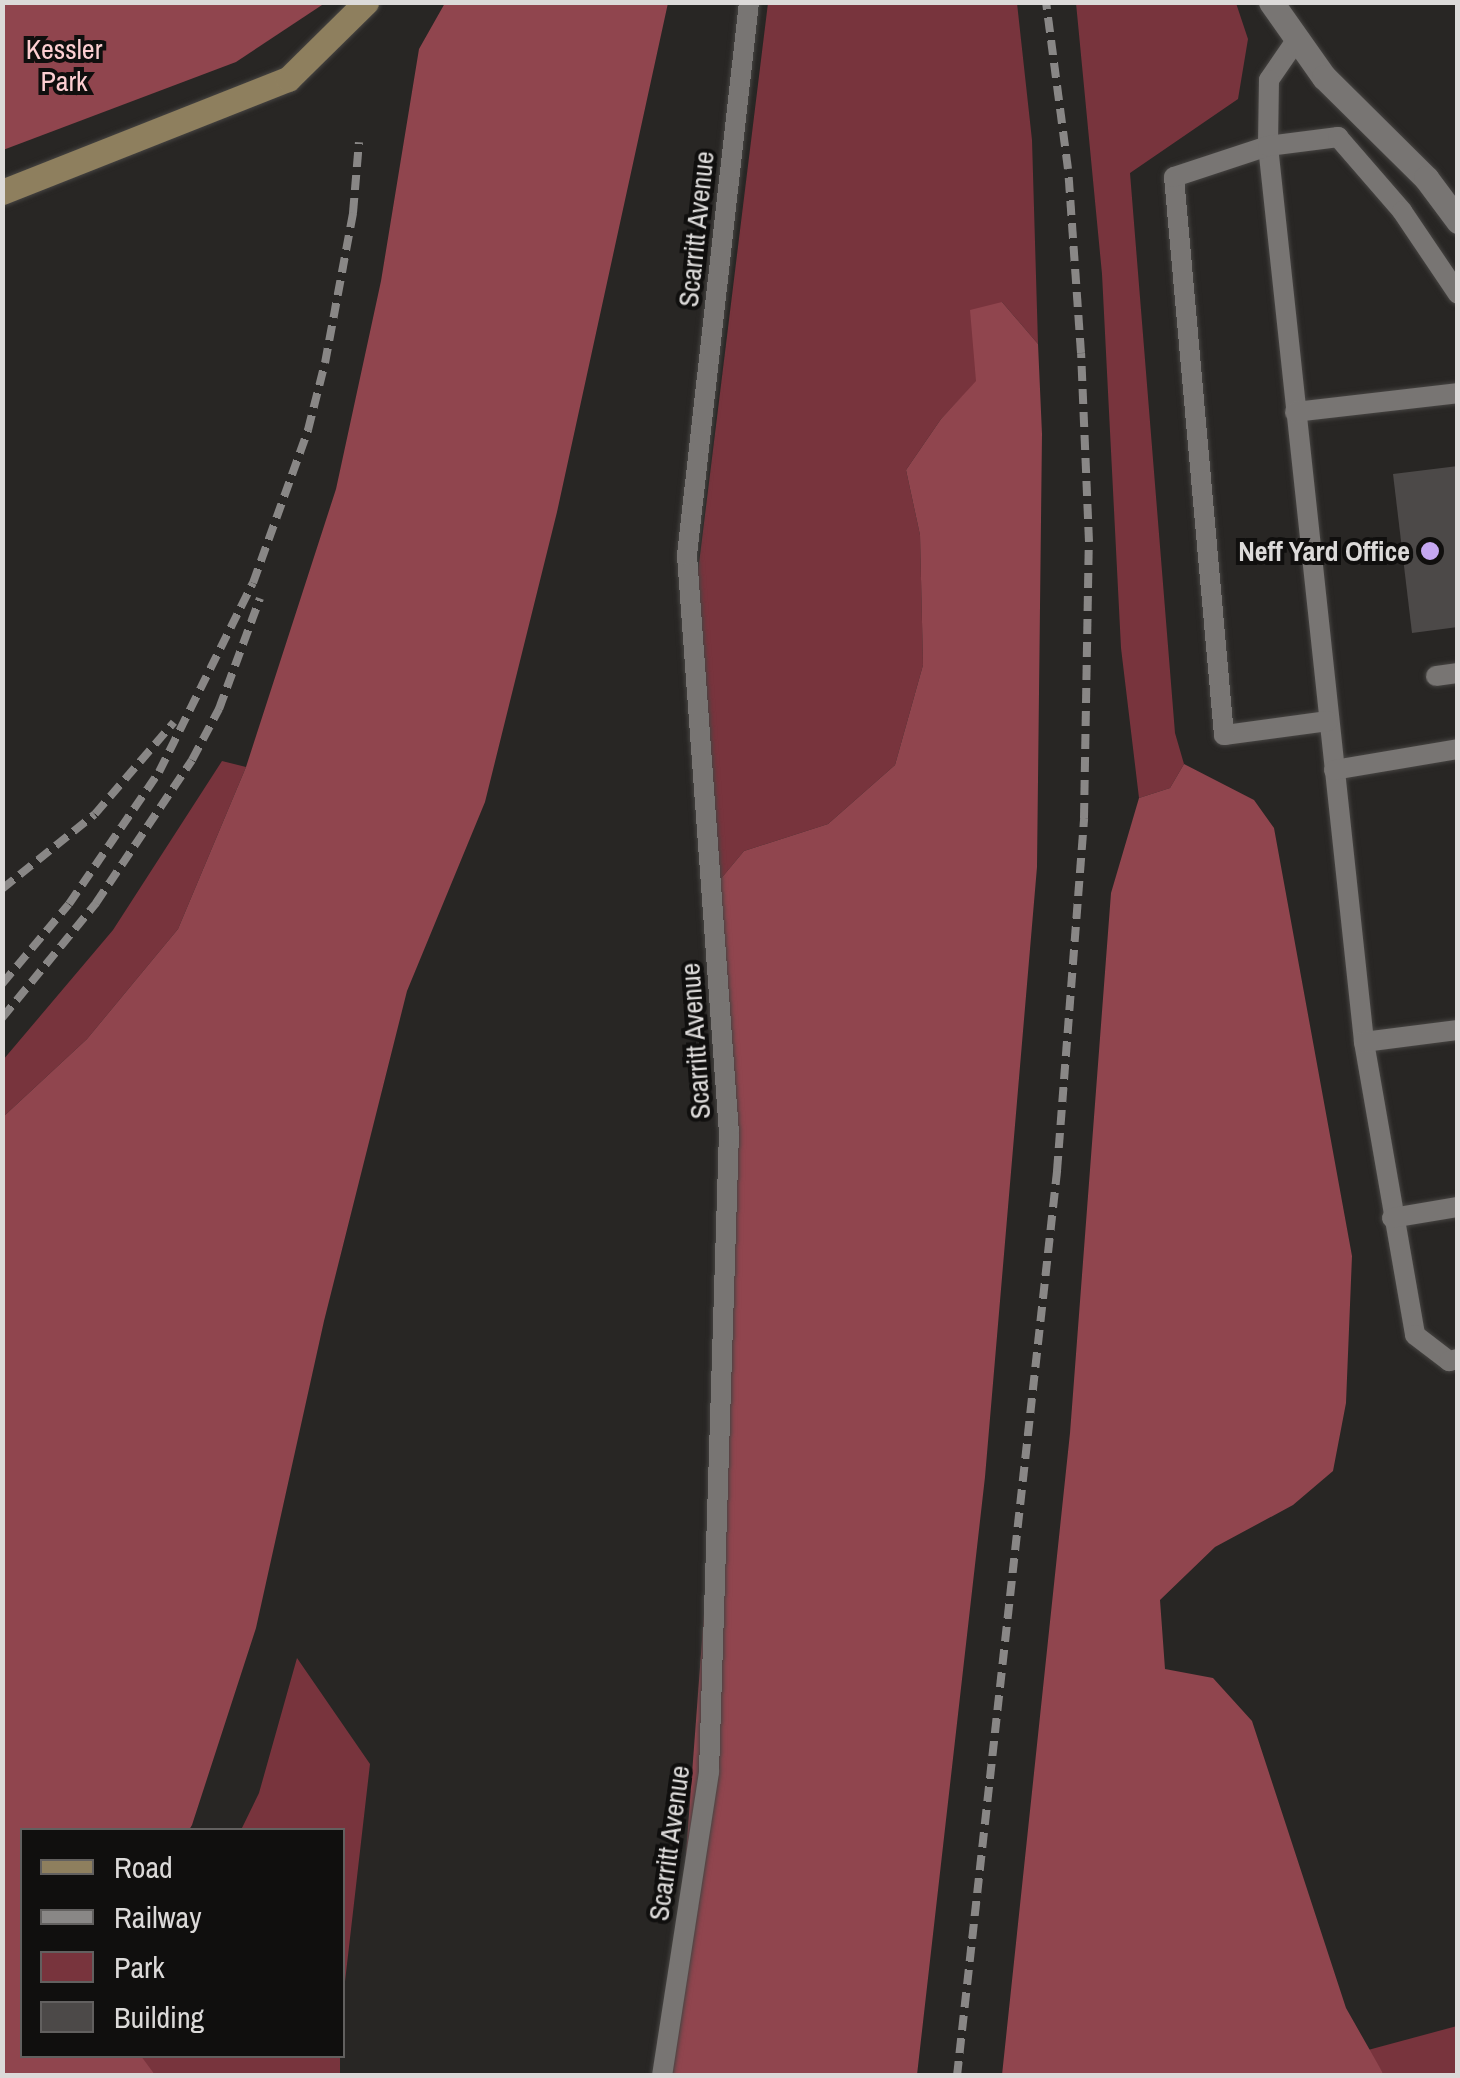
<!DOCTYPE html>
<style>
body{margin:0}
#map{position:relative;width:1460px;height:2078px;overflow:hidden;background:#282624;font-family:"Archivo Narrow",sans-serif}
div>[style]{position:absolute}
[style*='--x']{left:calc(var(--x)*1px);top:calc(var(--y)*1px);width:calc(var(--w)*1px);rotate:calc(var(--a)*1deg)}
.green>*{inset:0;background:#78343d;transform-origin:0 0}
.forest>*{inset:0;background:#90454e}
.building>*{inset:0;background:#4c4948}
.roads{filter:drop-shadow(0 0 2px #464442) drop-shadow(0 0 2px #464442)}
.lane>*{height:20px;margin:-10px;padding:0 10px;transform-origin:10px;border-radius:10px;background:#787573}
.street>*{height:25px;margin:-12.5px;padding:0 12.5px;transform-origin:12.5px;border-radius:12.5px;background:#787573}
.secondary>*{height:25px;margin:-12.5px;padding:0 12.5px;transform-origin:12.5px;border-radius:12.5px;background:#8e7f5e}
.rail>*{height:8px;margin-top:-4px;transform-origin:0;background:repeating-linear-gradient(90deg,#898786 0 15px,transparent 0 23px)}
.dots>*{width:28px;height:28px;translate:-50% -50%;box-sizing:border-box;border:5px solid #100f0e;border-radius:50%}
span{translate:-50% -50%;white-space:nowrap;text-align:center;line-height:1.15;-webkit-text-stroke:8px #100f0e;paint-order:stroke}
.park-label{font-size:28px;color:#fdcfd2}
.street-label{font-size:28px;color:#dcdad9}
.poi-label{font-size:28px;color:#dcdad9;font-weight:700}
.right{translate:-100% -50%;text-align:right}
.frame{position:absolute;inset:0;border:5px solid #dcdad9;pointer-events:none}
.legend{position:absolute;left:20px;top:1828px;width:325px;height:230px;box-sizing:border-box;background:#100f0e;border:2px solid #62605f;margin:0;padding:12px 18px;list-style:none;font-size:30px;color:#dcdad9}
.legend li{display:flex;align-items:center;gap:20px;height:50px}
.legend b{width:50px;border:2px solid #62605f}
</style>
<div id="map">
<div class="green">
<i style="clip-path:polygon(768px 3px,1017px 3px,1032px 140px,1038px 344px,1002px 302px,977px 381px,941px 419px,906px 470px,920px 535px,923px 665px,895px 765px,828px 824px,744px 851px,709px 893px,687px 661px)"></i>
<i style="clip-path:polygon(1076px 3px,1236px 3px,1248px 39px,1238px 99px,1130px 173px,1175px 733px,1184px 764px,1170px 788px,1139px 798px,1121px 648px,1102px 274px)"></i>
<i style="clip-path:polygon(222px 761px,246px 767px,178px 929px,87px 1039px,3px 1117px,3px 1060px,113px 930px)"></i>
<i style="clip-path:polygon(297px 1658px,370px 1764px,343px 1999px,342px 1830px,241px 1830px,259px 1793px)"></i>
<i style="clip-path:polygon(1457px 2026px,1457px 2075px,1384px 2075px,1368px 2050px)"></i>
<i style="left:141px;top:2056px;width:199px;height:24px"></i>
</div>
<div class="forest">
<i style="clip-path:polygon(3px 2px,325px 2px,325px 3px,236px 62px,3px 150px)"></i>
<i style="clip-path:polygon(445px 3px,668px 3px,557px 512px,485px 802px,407px 991px,324px 1321px,256px 1628px,192px 1825px,189px 1830px,22px 1830px,22px 2056px,141px 2056px,155px 2075px,3px 2075px,3px 1117px,87px 1039px,178px 929px,246px 767px,336px 489px,381px 281px,419px 49px)"></i>
<i style="clip-path:polygon(1002px 302px,1038px 344px,1042px 434px,1037px 867px,985px 1477px,917px 2075px,664px 2076px,675px 2001px,732px 1240px,709px 893px,744px 851px,828px 824px,895px 765px,923px 665px,920px 535px,906px 470px,941px 419px,976px 381px,970px 310px)"></i>
<i style="clip-path:polygon(1184px 764px,1254px 800px,1274px 828px,1352px 1256px,1346px 1403px,1333px 1471px,1293px 1505px,1215px 1547px,1160px 1600px,1165px 1669px,1213px 1678px,1252px 1721px,1346px 2008px,1384px 2075px,1002px 2075px,1070px 1433px,1111px 893px,1139px 798px,1170px 788px)"></i>
</div>
<div class="building">
<i style="clip-path:polygon(1458px 466px,1458px 627px,1412px 633px,1393px 474px)"></i>
</div>
<div class="roads">
<div class="lane">
<i style="--x:1295;--y:42;--w:46;--a:124.4"></i>
<i style="--x:1269;--y:80;--w:66;--a:90.9"></i>
<i style="--x:1268;--y:146;--w:901;--a:83.88"></i>
<i style="--x:1364;--y:1042;--w:297;--a:80.1"></i>
<i style="--x:1415;--y:1335;--w:43;--a:37.4"></i>
<i style="--x:1449;--y:1361;--w:9;--a:-13"></i>
<i style="--x:1295;--y:412;--w:164;--a:-6.6"></i>
<i style="--x:1436;--y:676;--w:22;--a:-8"></i>
<i style="--x:1328;--y:721;--w:105;--a:172.3"></i>
<i style="--x:1224;--y:735;--w:560;--a:-95.12"></i>
<i style="--x:1174;--y:177;--w:99;--a:-18.3"></i>
<i style="--x:1268;--y:146;--w:71;--a:-7.3"></i>
<i style="--x:1338;--y:137;--w:98;--a:49.1"></i>
<i style="--x:1402;--y:211;--w:100;--a:56"></i>
<i style="--x:1334;--y:770;--w:126;--a:-9.6"></i>
<i style="--x:1364;--y:1042;--w:95;--a:-7.3"></i>
<i style="--x:1392;--y:1218;--w:67;--a:-9.5"></i>
<i style="--x:662;--y:2076;--w:308;--a:-81.2"></i>
<i style="--x:709;--y:1772;--w:639;--a:-88.21"></i>
<i style="--x:729;--y:1133;--w:580;--a:-94.16"></i>
<i style="--x:687;--y:555;--w:556;--a:-83.6"></i>
</div>
<div class="street">
<i style="--x:1271;--y:2;--w:92;--a:54.8"></i>
<i style="--x:1324;--y:77;--w:144;--a:44.7"></i>
<i style="--x:1426;--y:178;--w:54;--a:53.3"></i>
</div>
<div class="secondary">
<i style="--x:2;--y:192;--w:308;--a:-21.6"></i>
<i style="--x:288;--y:79;--w:110;--a:-44.6"></i>
</div>
</div>
<div class="rail">
<i style="--x:2;--y:889;--w:119;--a:-38.9"></i>
<i style="--x:95;--y:814;--w:121;--a:-49.3"></i>
<i style="--x:2;--y:984;--w:104;--a:-50.1"></i>
<i style="--x:69;--y:904;--w:160;--a:-55.7"></i>
<i style="--x:159;--y:772;--w:211;--a:-63.6"></i>
<i style="--x:253;--y:583;--w:163;--a:-70.2"></i>
<i style="--x:308;--y:430;--w:69;--a:-75.8"></i>
<i style="--x:325;--y:363;--w:153;--a:-79.4"></i>
<i style="--x:353;--y:213;--w:71;--a:-85.2"></i>
<i style="--x:2;--y:1018;--w:149;--a:-50.7"></i>
<i style="--x:96;--y:903;--w:172;--a:-56.1"></i>
<i style="--x:192;--y:760;--w:58;--a:-62.1"></i>
<i style="--x:219;--y:709;--w:118;--a:-69.7"></i>
<i style="--x:957;--y:2076;--w:911;--a:-83.69"></i>
<i style="--x:1057;--y:1171;--w:354;--a:-85.6"></i>
<i style="--x:1084;--y:818;--w:276;--a:-89"></i>
<i style="--x:1089;--y:542;--w:189;--a:-92.4"></i>
<i style="--x:1081;--y:353;--w:184;--a:-94"></i>
<i style="--x:1068;--y:169;--w:168;--a:-97.5"></i>
</div>
<div class="dots">
<i style="left:1430px;top:551px;background:#c5a7f1"></i>
</div>
<div class="park-label">
<span style="left:64px;top:65px">Kessler<br>Park</span>
</div>
<div class="street-label">
<span style="left:696px;top:229px;rotate:-84deg">Scarritt Avenue</span>
<span style="left:695px;top:1041px;rotate:-94deg">Scarritt Avenue</span>
<span style="left:669px;top:1843px;rotate:-82deg">Scarritt Avenue</span>
</div>
<div class="poi-label">
<span class="right" style="left:1410px;top:551px">Neff Yard Office</span>
</div>
<div class="frame"></div>
<ul class="legend">
<li><b style="height:12px;background:#8e7f5e"></b>Road</li>
<li><b style="height:12px;background:#898786"></b>Railway</li>
<li><b style="height:28px;background:#78343d"></b>Park</li>
<li><b style="height:28px;background:#4c4948"></b>Building</li>
</ul>
</div>
